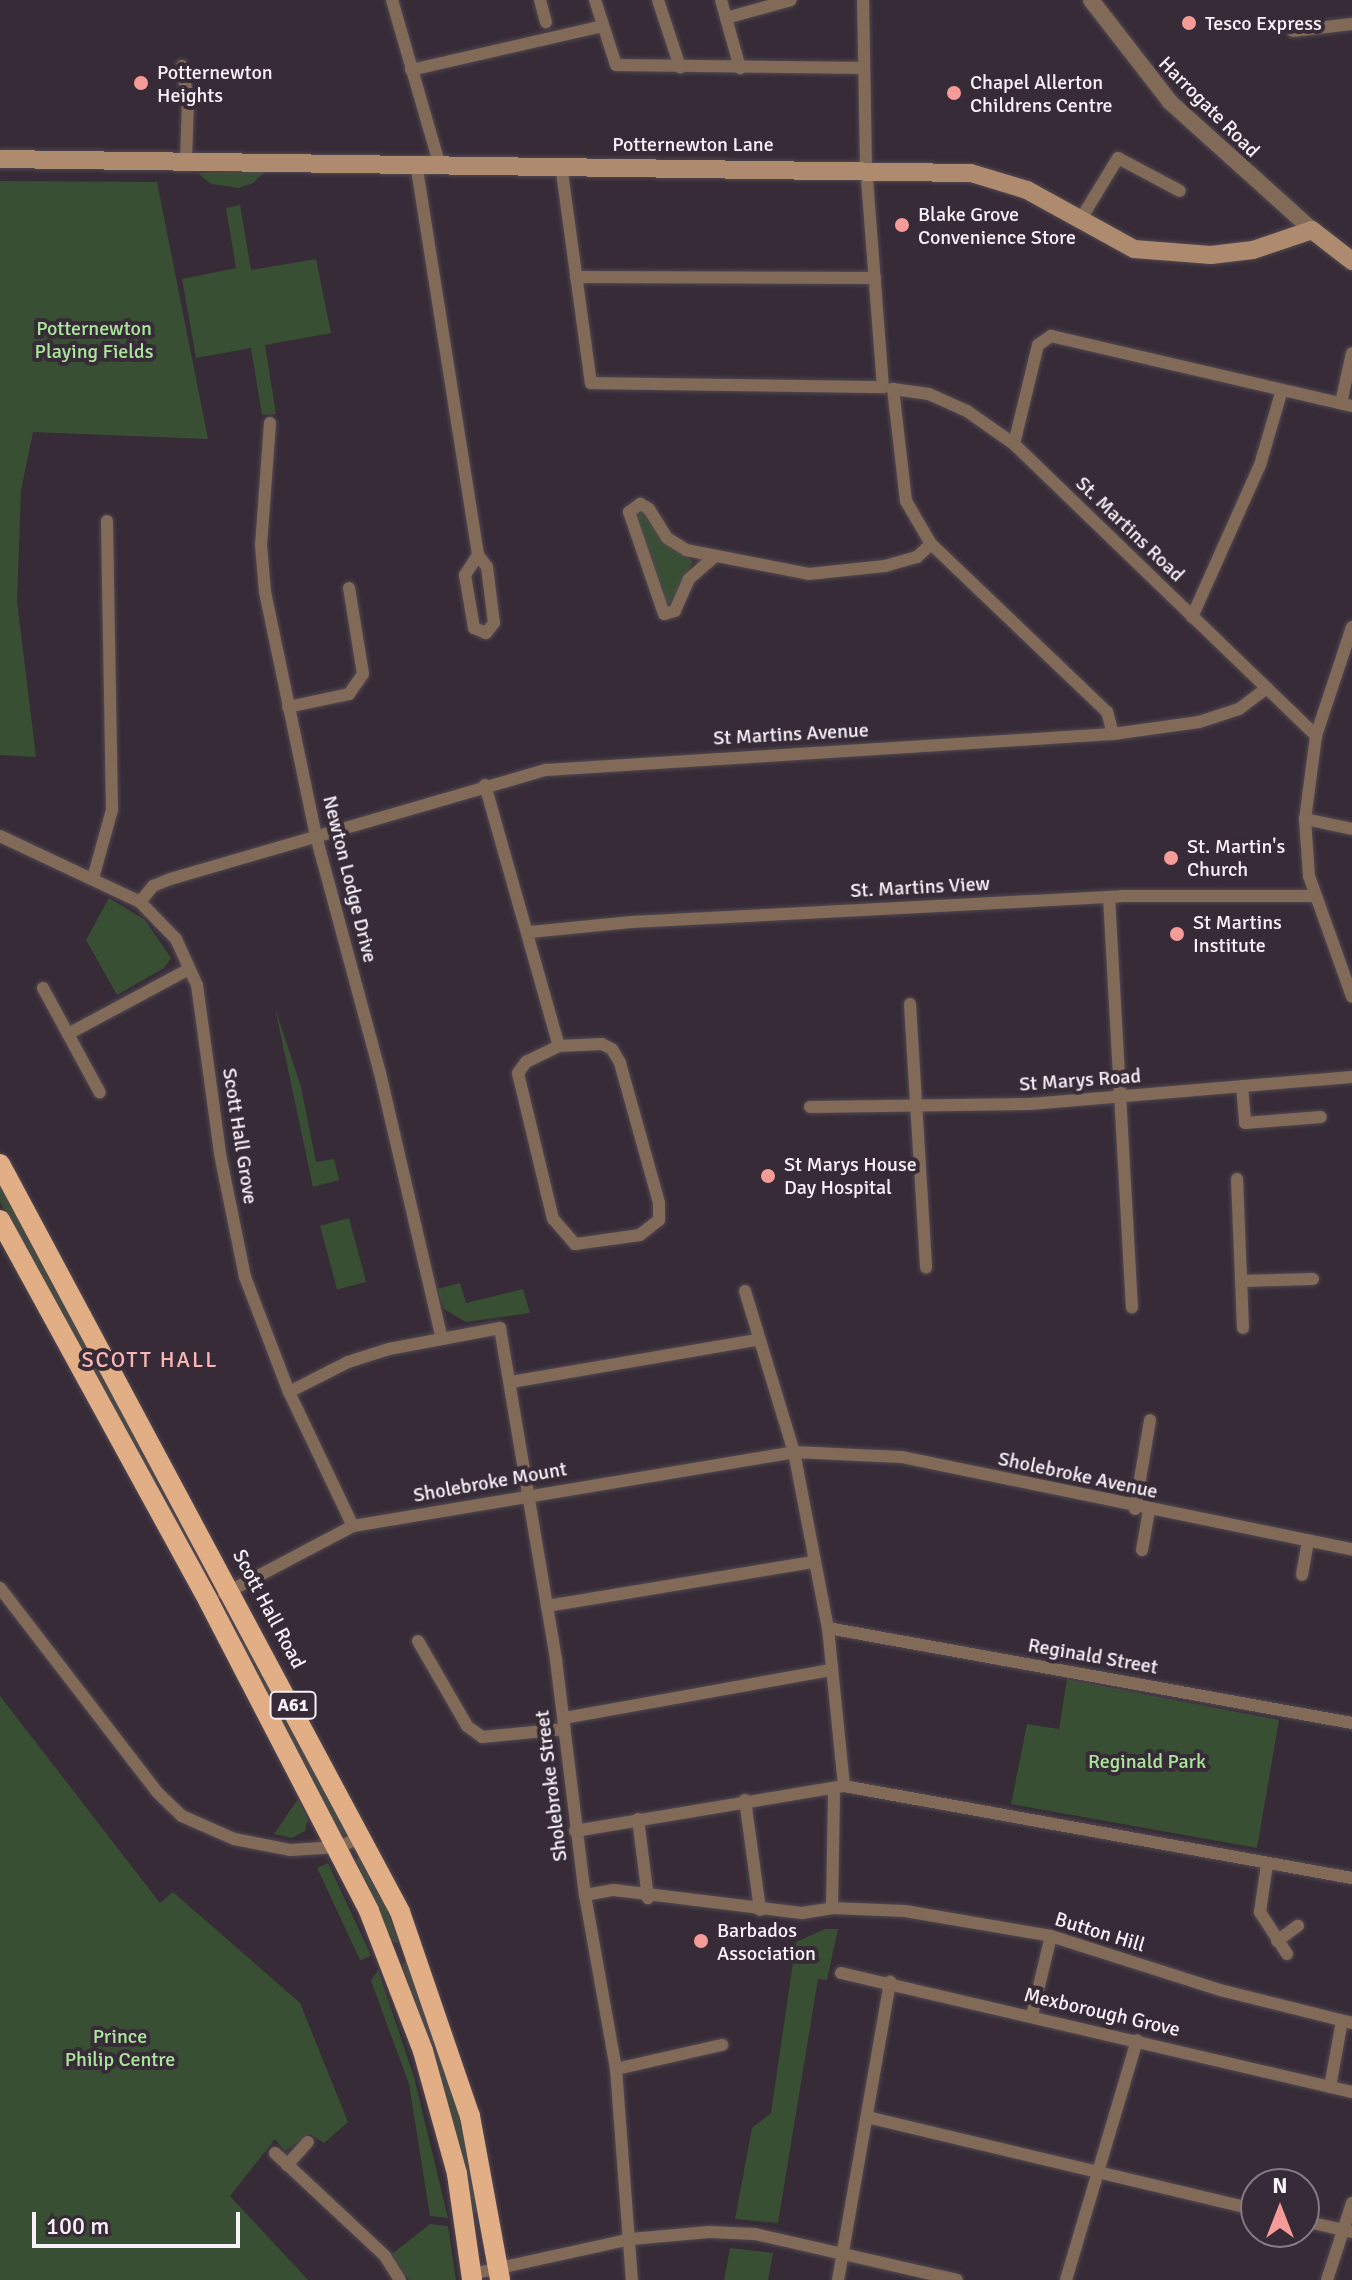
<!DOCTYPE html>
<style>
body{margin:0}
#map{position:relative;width:1352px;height:2280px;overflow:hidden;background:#362b36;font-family:Signika,sans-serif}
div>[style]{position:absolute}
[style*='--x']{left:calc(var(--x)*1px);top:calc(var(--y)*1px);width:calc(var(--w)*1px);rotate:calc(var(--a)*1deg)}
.green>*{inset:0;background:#394f33;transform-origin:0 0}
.roads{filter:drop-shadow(0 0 2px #514751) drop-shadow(0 0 2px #514751)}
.minor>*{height:12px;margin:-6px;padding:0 6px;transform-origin:6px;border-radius:6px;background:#816a58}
.tertiary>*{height:16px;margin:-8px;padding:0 8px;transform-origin:8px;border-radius:8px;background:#816a58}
.secondary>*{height:18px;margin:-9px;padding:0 9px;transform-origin:9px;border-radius:9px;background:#ae8a6e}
.trunk>*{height:20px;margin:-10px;padding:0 10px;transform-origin:10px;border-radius:10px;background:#e1ae86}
.dots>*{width:22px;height:22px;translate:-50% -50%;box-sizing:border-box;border:4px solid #362b36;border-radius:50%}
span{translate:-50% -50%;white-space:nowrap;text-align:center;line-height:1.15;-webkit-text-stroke:8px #362b36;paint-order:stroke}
.shield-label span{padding:2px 6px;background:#362b36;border:2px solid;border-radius:6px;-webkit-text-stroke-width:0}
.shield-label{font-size:18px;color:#f8f1f8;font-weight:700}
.poi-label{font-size:20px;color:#f8f1f8}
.left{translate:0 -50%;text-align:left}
.street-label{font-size:20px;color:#f8f1f8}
.park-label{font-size:20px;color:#abe69c}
.neighbourhood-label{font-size:22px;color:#fcb7b4;letter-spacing:2px}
.north{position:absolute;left:1240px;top:2168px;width:80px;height:80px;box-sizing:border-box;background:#362b36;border:2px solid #847a84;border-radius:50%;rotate:0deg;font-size:22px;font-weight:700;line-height:32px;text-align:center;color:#f8f1f8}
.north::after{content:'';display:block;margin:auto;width:28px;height:36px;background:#f59b98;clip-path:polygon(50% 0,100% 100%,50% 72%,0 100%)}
.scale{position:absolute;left:32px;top:2212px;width:208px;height:36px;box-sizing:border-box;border:4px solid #f8f1f8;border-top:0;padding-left:10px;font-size:24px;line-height:28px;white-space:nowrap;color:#f8f1f8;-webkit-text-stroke:6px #362b36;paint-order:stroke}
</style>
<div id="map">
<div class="green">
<i style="clip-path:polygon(261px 170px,264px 173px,253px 183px,239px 188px,211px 184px,198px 173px)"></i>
<i style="clip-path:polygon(0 181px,157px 182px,208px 439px,33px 432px,21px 490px,17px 601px,36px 757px,0 755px)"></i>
<i style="clip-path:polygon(240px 205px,251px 270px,316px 259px,331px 333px,265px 345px,276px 414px,262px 415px,251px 348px,196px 358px,182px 279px,236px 268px,226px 208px)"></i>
<i style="clip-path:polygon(636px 512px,643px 512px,693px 562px,671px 603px,663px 605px)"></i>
<i style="clip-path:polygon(109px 898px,145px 920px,171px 958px,164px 968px,117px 995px,86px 940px)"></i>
<i style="clip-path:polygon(275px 1008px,301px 1087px,316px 1162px,334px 1159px,339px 1180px,313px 1187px)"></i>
<i style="clip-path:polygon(0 1182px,195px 1546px,188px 1549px,0 1202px)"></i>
<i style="left:349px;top:1218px;width:66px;height:30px;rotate:75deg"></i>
<i style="clip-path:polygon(460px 1283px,466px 1303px,523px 1289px,530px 1313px,466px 1322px,444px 1309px,437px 1289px)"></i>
<i style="clip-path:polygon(236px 1622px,348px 1835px,341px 1834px,229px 1625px)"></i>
<i style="clip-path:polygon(1067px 1679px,1279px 1720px,1257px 1848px,1011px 1804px,1027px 1724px,1059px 1729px)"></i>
<i style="clip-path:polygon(0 1696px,160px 1903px,173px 1892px,300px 2003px,348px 2122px,324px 2143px,310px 2134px,285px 2151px,275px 2139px,230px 2196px,308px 2280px,0 2280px)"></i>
<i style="clip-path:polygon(298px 1799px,308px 1819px,305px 1831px,292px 1838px,274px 1834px)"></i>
<i style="clip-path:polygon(359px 1854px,383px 1897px,399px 1943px,393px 1942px,355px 1862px)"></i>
<i style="left:328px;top:1863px;width:102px;height:12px;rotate:65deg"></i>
<i style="clip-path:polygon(825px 1929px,838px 1929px,827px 1980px,818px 1979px,778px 2223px,735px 2219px,752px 2128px,771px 2113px,796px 1942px)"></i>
<i style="clip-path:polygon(408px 1959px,457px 2105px,480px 2212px,472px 2213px,434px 2059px,402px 1965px)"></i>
<i style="clip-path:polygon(378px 1970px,414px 2077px,448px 2218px,430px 2216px,409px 2084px,371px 1981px)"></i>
<i style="clip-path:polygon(430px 2224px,448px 2226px,456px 2280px,409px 2280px,392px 2254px)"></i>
<i style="clip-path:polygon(730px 2248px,773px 2253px,768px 2280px,724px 2280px)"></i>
</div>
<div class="roads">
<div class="minor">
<i style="--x:392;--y:0;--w:170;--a:73.9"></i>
<i style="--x:540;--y:0;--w:23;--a:75"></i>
<i style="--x:595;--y:0;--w:68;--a:72.1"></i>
<i style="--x:616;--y:65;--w:248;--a:0.7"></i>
<i style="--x:658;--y:0;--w:71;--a:71.8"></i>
<i style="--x:721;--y:0;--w:71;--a:74.4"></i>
<i style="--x:726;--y:18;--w:67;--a:-15.5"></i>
<i style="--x:1293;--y:31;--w:59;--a:-6.8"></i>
<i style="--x:182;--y:66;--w:36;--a:80"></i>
<i style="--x:188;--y:101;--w:60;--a:91.9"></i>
<i style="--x:411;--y:70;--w:197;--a:-12.9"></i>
<i style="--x:416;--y:163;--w:397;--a:81"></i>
<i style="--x:478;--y:555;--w:15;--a:53"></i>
<i style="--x:487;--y:567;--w:56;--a:82.9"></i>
<i style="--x:494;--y:623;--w:13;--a:129"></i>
<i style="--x:486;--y:633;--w:13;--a:-157"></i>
<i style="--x:474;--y:628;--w:54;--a:-99.6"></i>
<i style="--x:465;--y:575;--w:24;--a:-57"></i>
<i style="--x:561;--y:165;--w:220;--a:82.2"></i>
<i style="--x:591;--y:383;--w:292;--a:0.8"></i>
<i style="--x:883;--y:387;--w:221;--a:-94.4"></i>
<i style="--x:866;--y:167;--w:167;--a:-91"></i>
<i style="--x:1079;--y:222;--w:75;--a:-58.6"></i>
<i style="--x:1118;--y:158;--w:70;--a:28"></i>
<i style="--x:576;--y:277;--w:299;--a:0.2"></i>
<i style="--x:1341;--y:403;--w:51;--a:-77.6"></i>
<i style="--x:270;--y:423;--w:122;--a:94.2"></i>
<i style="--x:261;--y:545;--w:47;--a:85.1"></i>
<i style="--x:265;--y:592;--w:249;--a:78.2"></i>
<i style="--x:316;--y:836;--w:245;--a:74.9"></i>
<i style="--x:380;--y:1073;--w:273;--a:76.9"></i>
<i style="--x:1014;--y:444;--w:102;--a:-76.4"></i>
<i style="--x:1038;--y:345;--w:16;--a:-35"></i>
<i style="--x:1051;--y:336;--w:309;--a:13.1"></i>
<i style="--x:713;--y:558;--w:32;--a:139"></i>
<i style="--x:689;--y:579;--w:35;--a:114"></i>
<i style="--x:675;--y:611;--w:11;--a:165"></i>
<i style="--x:664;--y:614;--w:108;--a:-108.9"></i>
<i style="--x:629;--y:512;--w:14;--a:-36"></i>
<i style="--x:640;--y:504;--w:10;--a:29"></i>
<i style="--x:649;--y:509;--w:34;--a:58"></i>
<i style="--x:667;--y:538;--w:22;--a:32"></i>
<i style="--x:686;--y:550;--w:125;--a:11"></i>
<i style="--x:809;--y:574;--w:76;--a:-6"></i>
<i style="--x:885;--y:566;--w:33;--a:-16"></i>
<i style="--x:917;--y:557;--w:19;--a:-43"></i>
<i style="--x:1192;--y:617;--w:167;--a:-65.9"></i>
<i style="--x:1260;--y:465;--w:78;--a:-73.7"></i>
<i style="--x:1352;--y:627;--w:115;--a:108.3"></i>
<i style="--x:1316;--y:736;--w:84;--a:97.5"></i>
<i style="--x:1305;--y:819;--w:57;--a:86"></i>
<i style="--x:1309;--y:876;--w:128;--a:70.4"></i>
<i style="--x:288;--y:707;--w:62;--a:-12"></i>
<i style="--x:349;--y:694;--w:24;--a:-55"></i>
<i style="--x:363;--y:674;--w:87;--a:-99.2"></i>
<i style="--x:1113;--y:734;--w:23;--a:-105"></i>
<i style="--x:1107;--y:712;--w:243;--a:-136.3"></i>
<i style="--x:931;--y:544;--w:50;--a:-120.2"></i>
<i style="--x:906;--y:501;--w:113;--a:-96.6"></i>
<i style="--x:893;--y:389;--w:36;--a:8"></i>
<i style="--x:929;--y:394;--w:42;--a:24.1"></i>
<i style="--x:967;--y:411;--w:57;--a:35.1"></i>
<i style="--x:1014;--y:444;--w:420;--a:44"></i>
<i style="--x:485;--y:785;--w:271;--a:74.2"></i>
<i style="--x:559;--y:1046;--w:43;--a:-2.7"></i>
<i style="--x:602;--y:1044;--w:11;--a:27"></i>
<i style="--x:612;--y:1049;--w:16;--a:60"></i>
<i style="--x:620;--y:1063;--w:145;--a:74.4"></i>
<i style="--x:659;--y:1203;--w:17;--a:90"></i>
<i style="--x:659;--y:1220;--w:24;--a:142"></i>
<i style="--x:640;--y:1235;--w:66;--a:172.1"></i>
<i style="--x:575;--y:1244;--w:33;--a:-131"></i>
<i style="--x:553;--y:1219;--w:150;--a:-103.5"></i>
<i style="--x:518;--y:1073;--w:14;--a:-54"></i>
<i style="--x:526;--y:1062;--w:37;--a:-26"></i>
<i style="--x:1305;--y:819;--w:48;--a:12"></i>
<i style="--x:0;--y:836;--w:155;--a:25.2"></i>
<i style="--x:140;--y:902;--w:52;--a:45.8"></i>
<i style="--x:176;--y:939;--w:51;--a:65.5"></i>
<i style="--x:197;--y:985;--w:171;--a:82.2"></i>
<i style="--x:220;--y:1154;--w:126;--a:78.5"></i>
<i style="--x:245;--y:1277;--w:123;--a:69.1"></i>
<i style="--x:289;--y:1392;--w:148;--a:64.5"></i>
<i style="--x:93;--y:878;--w:71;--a:-74.4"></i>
<i style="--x:112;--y:810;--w:289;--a:-91"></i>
<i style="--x:1109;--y:897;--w:411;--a:86.8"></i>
<i style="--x:140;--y:902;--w:21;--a:-51"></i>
<i style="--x:153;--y:886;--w:18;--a:-22"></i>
<i style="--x:170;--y:879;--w:391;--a:-16.2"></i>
<i style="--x:546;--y:770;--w:568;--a:-3.63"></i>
<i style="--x:1113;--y:734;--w:87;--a:-7.9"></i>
<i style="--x:1199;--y:722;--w:42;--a:-18"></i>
<i style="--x:1239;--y:709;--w:35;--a:-37"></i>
<i style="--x:530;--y:932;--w:102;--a:-5.6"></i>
<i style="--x:632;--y:922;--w:490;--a:-3"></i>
<i style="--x:1121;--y:896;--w:193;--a:0"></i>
<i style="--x:43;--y:988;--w:119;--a:61.5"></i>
<i style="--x:910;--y:1004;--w:264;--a:86.5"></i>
<i style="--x:68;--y:1034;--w:137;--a:-28.2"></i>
<i style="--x:1242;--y:1086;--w:37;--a:85"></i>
<i style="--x:1245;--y:1123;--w:76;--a:-4.5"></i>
<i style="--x:810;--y:1107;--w:220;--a:-0.8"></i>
<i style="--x:1030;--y:1104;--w:323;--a:-4.8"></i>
<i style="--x:1237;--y:1179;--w:149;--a:87.7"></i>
<i style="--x:1241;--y:1281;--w:72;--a:-1.6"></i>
<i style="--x:745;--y:1291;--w:168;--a:73.1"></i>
<i style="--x:794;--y:1452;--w:179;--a:79.1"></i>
<i style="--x:828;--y:1628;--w:159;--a:84.2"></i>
<i style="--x:511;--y:1382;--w:251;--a:-9.7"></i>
<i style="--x:289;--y:1392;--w:66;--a:-27"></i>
<i style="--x:348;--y:1362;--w:43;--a:-17.6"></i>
<i style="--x:389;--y:1349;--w:113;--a:-10.7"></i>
<i style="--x:500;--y:1328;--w:337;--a:80.4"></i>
<i style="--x:556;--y:1660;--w:237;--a:83"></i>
<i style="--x:585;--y:1895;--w:177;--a:79.9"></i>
<i style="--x:616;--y:2069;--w:212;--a:85.7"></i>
<i style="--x:1135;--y:1509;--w:90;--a:-80.4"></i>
<i style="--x:1142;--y:1550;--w:39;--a:-80"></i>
<i style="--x:1302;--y:1575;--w:34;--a:-80"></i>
<i style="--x:0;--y:1588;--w:257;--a:52.4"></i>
<i style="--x:157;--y:1792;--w:35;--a:44"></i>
<i style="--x:182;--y:1816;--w:57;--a:23.9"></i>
<i style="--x:234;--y:1839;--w:57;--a:11.1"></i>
<i style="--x:290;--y:1850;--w:49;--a:-3.5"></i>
<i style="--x:339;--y:1847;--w:26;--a:-25"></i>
<i style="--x:224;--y:1594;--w:146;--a:-27.8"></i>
<i style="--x:353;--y:1526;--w:447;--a:-9.5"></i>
<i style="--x:794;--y:1452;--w:108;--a:2.7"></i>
<i style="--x:902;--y:1457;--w:459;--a:11.6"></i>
<i style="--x:547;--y:1606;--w:271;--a:-9.4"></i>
<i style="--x:828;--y:1628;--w:533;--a:10.28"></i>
<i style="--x:418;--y:1641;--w:98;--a:60"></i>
<i style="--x:467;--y:1726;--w:19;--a:36"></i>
<i style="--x:482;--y:1737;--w:83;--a:-5.5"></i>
<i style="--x:564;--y:1718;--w:272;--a:-10.2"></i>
<i style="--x:745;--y:1800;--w:111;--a:82.2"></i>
<i style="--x:638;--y:1819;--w:80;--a:82.8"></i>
<i style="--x:575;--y:1831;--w:273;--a:-9.5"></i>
<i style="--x:844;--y:1786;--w:516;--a:10.27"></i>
<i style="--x:1267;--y:1864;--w:49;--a:98.3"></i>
<i style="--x:1260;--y:1912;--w:50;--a:57.3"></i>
<i style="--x:585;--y:1895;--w:29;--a:-10"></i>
<i style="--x:614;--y:1890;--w:189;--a:7"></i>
<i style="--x:802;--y:1913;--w:30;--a:-9"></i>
<i style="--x:832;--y:1908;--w:73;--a:2.4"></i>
<i style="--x:905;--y:1911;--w:148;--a:9.7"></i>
<i style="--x:1051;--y:1936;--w:177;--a:17.7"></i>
<i style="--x:1220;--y:1990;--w:136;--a:14"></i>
<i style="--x:832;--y:1908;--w:114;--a:-89"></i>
<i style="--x:1277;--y:1941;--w:26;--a:-36"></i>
<i style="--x:841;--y:1973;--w:525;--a:13.11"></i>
<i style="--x:1032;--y:2015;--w:81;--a:-76.5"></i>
<i style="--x:616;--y:2069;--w:109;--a:-12.8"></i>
<i style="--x:1330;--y:2087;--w:67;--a:-79.7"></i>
<i style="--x:867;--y:2117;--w:400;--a:13.4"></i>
<i style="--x:275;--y:2153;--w:151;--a:43.1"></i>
<i style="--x:385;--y:2256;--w:28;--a:58"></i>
<i style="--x:287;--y:2165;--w:31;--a:-48"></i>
<i style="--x:1304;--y:2221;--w:49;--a:12.9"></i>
<i style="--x:472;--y:2274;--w:163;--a:-12.4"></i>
<i style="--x:631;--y:2239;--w:78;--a:-5.1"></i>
<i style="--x:709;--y:2232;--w:46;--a:2.5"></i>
<i style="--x:755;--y:2234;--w:207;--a:12.8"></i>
<i style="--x:838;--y:2280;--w:303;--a:-80.1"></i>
<i style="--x:1066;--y:2280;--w:250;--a:-73.5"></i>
<i style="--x:1327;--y:2280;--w:81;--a:-72"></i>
</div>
<div class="tertiary">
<i style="--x:1091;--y:0;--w:129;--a:52.2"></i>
<i style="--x:1170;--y:102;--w:191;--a:42"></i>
</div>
<div class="secondary">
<i style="--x:0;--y:159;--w:971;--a:0.83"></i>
<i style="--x:971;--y:173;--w:59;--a:16.9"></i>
<i style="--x:1027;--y:190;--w:122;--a:28.9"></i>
<i style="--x:1134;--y:249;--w:77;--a:4.5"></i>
<i style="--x:1211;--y:255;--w:42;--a:-6.8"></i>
<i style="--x:1253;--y:250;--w:62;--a:-18.7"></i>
<i style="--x:1312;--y:230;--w:51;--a:37.8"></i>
</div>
<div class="trunk">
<i style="--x:0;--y:1164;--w:848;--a:61.86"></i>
<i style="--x:400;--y:1912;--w:216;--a:71.1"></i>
<i style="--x:470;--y:2116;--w:167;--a:79.6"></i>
<i style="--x:0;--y:1220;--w:435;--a:61.3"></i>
<i style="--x:209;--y:1602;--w:348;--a:62.6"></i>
<i style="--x:369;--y:1911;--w:150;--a:68.9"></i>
<i style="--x:423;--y:2051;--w:128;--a:74.5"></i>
<i style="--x:457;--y:2174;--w:107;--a:81.9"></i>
</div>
</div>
<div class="dots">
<i style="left:1189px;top:23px;background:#f59b98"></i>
<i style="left:141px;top:83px;background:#f59b98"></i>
<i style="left:954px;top:93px;background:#f59b98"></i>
<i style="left:902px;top:225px;background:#f59b98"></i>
<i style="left:1171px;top:858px;background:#f59b98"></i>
<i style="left:1177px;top:934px;background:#f59b98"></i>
<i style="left:768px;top:1176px;background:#f59b98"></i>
<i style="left:701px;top:1941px;background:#f59b98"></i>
</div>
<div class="shield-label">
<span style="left:293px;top:1705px">A61</span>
</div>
<div class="poi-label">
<span class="left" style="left:1205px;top:23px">Tesco Express</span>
<span class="left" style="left:157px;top:84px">Potternewton<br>Heights</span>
<span class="left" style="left:970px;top:94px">Chapel Allerton<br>Childrens Centre</span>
<span class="left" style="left:918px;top:226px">Blake Grove<br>Convenience Store</span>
<span class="left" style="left:1187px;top:858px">St. Martin's<br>Church</span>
<span class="left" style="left:1193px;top:934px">St Martins<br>Institute</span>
<span class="left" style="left:784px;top:1176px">St Marys House<br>Day Hospital</span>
<span class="left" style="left:717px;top:1942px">Barbados<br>Association</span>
</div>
<div class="street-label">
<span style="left:1209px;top:107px;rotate:45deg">Harrogate Road</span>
<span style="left:693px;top:144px">Potternewton Lane</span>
<span style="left:1130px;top:529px;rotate:44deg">St. Martins Road</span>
<span style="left:791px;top:734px;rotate:-3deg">St Martins Avenue</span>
<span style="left:350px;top:879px;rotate:76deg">Newton Lodge Drive</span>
<span style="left:920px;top:887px;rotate:-3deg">St. Martins View</span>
<span style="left:1080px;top:1080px;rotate:-4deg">St Marys Road</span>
<span style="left:240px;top:1136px;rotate:81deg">Scott Hall Grove</span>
<span style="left:1078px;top:1475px;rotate:12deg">Sholebroke Avenue</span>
<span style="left:490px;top:1482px;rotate:-10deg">Sholebroke Mount</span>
<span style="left:269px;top:1609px;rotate:62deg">Scott Hall Road</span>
<span style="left:1093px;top:1656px;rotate:10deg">Reginald Street</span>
<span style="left:551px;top:1786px;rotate:-97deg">Sholebroke Street</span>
<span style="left:1100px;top:1932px;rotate:17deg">Button Hill</span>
<span style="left:1102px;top:2012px;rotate:13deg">Mexborough Grove</span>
</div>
<div class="park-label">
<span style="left:94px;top:340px">Potternewton<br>Playing Fields</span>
<span style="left:1147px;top:1761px">Reginald Park</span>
<span style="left:120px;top:2048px">Prince<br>Philip Centre</span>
</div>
<div class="neighbourhood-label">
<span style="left:150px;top:1360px">SCOTT HALL</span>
</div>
<div class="north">N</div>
<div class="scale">100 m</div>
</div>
